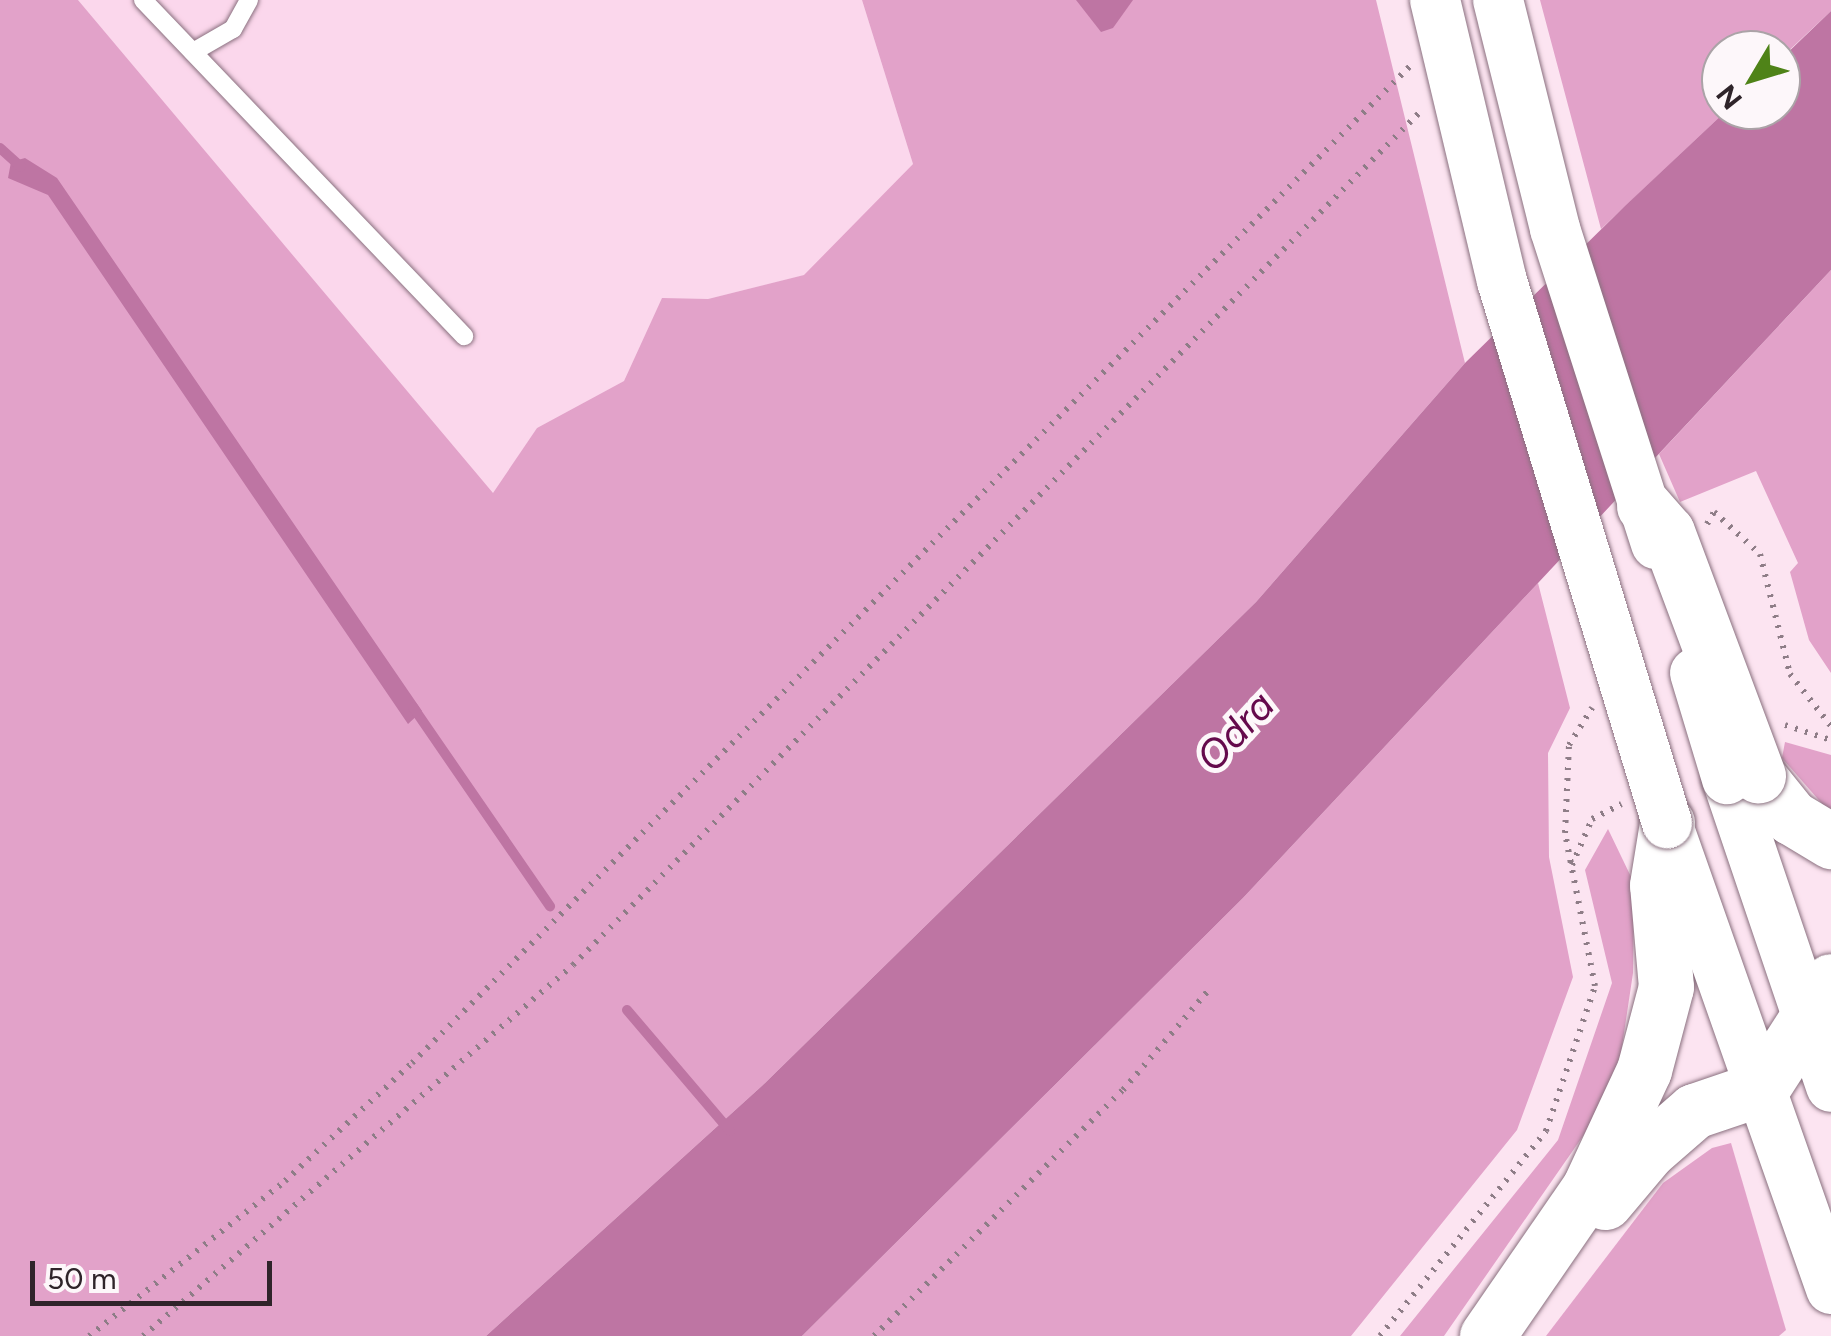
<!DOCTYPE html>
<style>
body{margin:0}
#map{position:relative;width:1831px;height:1336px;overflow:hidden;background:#fce4f1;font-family:Figtree,sans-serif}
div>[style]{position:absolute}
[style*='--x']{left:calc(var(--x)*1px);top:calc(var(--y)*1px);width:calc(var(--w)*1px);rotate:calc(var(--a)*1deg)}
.built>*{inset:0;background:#fbd7ec}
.green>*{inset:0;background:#e2a2c9}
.water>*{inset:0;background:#be75a3}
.stream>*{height:10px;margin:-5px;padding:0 5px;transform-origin:5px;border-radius:5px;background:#be75a3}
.path>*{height:6px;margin-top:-3px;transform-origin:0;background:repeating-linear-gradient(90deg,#8e7d87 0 2.5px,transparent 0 10.5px)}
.roads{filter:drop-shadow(0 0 2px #8a707f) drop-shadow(0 0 2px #8a707f)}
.lane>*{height:18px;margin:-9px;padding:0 9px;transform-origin:9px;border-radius:9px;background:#fff}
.secondary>*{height:50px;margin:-25px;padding:0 25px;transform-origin:25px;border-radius:25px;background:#fff}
.highway>*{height:55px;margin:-27.5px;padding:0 27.5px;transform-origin:27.5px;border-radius:27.5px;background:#fff}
.bridges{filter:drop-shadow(0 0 2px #8a707f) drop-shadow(0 0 2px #8a707f)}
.secondary-bridge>*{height:50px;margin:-25px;padding:0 25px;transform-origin:25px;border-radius:25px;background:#fff}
.highway-bridge>*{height:55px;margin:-27.5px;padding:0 27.5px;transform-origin:27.5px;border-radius:27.5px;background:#fff}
span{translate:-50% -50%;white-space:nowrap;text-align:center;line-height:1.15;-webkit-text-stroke:10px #fdf7fa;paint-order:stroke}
.water-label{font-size:40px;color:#650a4c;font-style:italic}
.north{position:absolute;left:1701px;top:30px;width:100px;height:100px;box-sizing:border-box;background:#fdf7fa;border:2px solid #aba3a7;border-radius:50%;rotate:232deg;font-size:28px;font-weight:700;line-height:40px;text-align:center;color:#2f242a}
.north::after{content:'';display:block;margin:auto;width:35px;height:45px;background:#4f8318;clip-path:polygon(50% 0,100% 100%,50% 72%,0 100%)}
.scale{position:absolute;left:30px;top:1261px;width:242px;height:45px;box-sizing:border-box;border:5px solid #2f242a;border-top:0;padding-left:12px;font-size:30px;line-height:35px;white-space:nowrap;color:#2f242a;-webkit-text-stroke:8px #fdf7fa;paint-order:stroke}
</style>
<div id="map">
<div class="built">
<i style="clip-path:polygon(78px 0,862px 0,913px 164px,805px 275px,708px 299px,662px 299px,624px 381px,537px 428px,493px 494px)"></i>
</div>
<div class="green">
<i style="clip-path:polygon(0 0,78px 0,493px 493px,537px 428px,624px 381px,662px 298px,708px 299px,804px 275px,913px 164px,862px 0,1376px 0,1465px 363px,1256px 602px,765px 1083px,486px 1336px,0 1336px)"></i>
<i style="clip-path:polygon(1540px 0,1831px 0,1831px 11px,1781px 58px,1781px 50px,1721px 50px,1721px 110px,1727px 110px,1601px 229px)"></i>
<i style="clip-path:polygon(1831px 270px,1831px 673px,1809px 640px,1790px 572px,1798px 563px,1756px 471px,1680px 502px,1659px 454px)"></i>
<i style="clip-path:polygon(1538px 583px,1570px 708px,1548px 753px,1549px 857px,1573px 977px,1517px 1130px,1351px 1336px,802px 1336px,1243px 898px)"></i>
<i style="clip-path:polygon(1785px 742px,1831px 755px,1831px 814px,1782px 758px)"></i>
<i style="clip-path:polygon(1608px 829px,1634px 883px,1633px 973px,1621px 1053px,1599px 1113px,1444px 1336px,1400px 1336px,1558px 1140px,1612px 983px,1585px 870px)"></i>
<i style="clip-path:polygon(1731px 1143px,1786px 1330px,1779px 1336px,1546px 1336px,1663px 1183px,1712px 1148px)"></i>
</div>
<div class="water">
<i style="clip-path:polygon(1076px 0,1133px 0,1113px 28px,1101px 32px)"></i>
<i style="clip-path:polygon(1831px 11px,1831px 270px,1243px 898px,802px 1336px,486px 1336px,765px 1083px,1256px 602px,1465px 363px,1626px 205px,1727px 110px,1781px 110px,1781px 59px)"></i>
<i style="clip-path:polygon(25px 158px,57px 178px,422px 711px,408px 724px,48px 195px,8px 178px,11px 162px)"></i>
</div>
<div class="stream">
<i style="--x:0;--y:148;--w:28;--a:42"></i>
<i style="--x:413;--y:707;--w:242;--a:55.5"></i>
<i style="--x:627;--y:1010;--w:159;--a:49.6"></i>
</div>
<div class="path">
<i style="--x:1707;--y:524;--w:14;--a:-60"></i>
<i style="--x:1714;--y:512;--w:62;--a:42.4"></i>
<i style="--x:1760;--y:554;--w:124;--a:76"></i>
<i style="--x:1790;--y:674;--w:66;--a:51.7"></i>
<i style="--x:1785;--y:725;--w:48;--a:18.1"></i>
<i style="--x:1572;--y:865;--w:50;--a:-66.5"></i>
<i style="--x:1592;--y:819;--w:33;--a:-27"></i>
<i style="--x:89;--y:1336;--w:250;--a:-38.3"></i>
<i style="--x:285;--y:1181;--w:173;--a:-42.9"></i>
<i style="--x:412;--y:1063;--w:1411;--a:-44.97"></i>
<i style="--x:143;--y:1336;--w:568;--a:-40.79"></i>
<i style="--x:573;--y:965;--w:1204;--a:-45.2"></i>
<i style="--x:874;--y:1336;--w:350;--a:-44.7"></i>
<i style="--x:1123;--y:1090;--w:130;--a:-49.4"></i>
<i style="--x:1380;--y:1336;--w:264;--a:-51"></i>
<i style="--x:1546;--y:1131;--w:153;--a:-71.3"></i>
<i style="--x:1595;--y:986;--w:156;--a:-101.1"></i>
<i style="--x:1565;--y:833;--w:88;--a:-87.4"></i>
<i style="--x:1569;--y:745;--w:44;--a:-58.1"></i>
</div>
<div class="roads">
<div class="lane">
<i style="--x:143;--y:0;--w:465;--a:46.3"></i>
<i style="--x:193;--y:52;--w:46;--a:-29.9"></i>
<i style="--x:233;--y:29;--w:33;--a:-61"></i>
</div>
<div class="secondary">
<i style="--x:1727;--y:779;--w:325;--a:71.3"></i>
<i style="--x:1667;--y:823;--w:494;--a:70.6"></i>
</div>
<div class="highway">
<i style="--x:1758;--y:776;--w:53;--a:51.2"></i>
<i style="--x:1791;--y:817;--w:47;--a:31"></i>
<i style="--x:1605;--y:1202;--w:67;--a:-49.9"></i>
<i style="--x:1648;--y:1151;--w:61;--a:-41"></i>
<i style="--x:1694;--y:1111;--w:72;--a:-18.7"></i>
<i style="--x:1762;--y:1088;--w:127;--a:-57.2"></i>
<i style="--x:1487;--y:1336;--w:180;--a:-55.4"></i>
<i style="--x:1589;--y:1188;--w:130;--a:-65"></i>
<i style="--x:1644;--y:1070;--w:86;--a:-75.2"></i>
<i style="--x:1666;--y:987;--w:102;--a:-95"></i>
<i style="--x:1657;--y:885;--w:63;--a:-80.8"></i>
</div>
</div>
<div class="bridges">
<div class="secondary-bridge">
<i style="--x:1435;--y:0;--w:289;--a:76.6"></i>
<i style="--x:1502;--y:281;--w:567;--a:73.07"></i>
<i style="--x:1498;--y:0;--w:236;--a:76"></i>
<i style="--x:1555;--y:229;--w:331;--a:72.2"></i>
<i style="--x:1695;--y:673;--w:111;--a:73.2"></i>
</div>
<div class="highway-bridge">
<i style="--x:1644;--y:506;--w:35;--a:49"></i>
<i style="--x:1667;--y:532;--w:260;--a:69.5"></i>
</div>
</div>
<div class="water-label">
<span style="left:1235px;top:731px;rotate:-47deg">Odra</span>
</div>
<div class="north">N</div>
<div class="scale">50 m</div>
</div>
